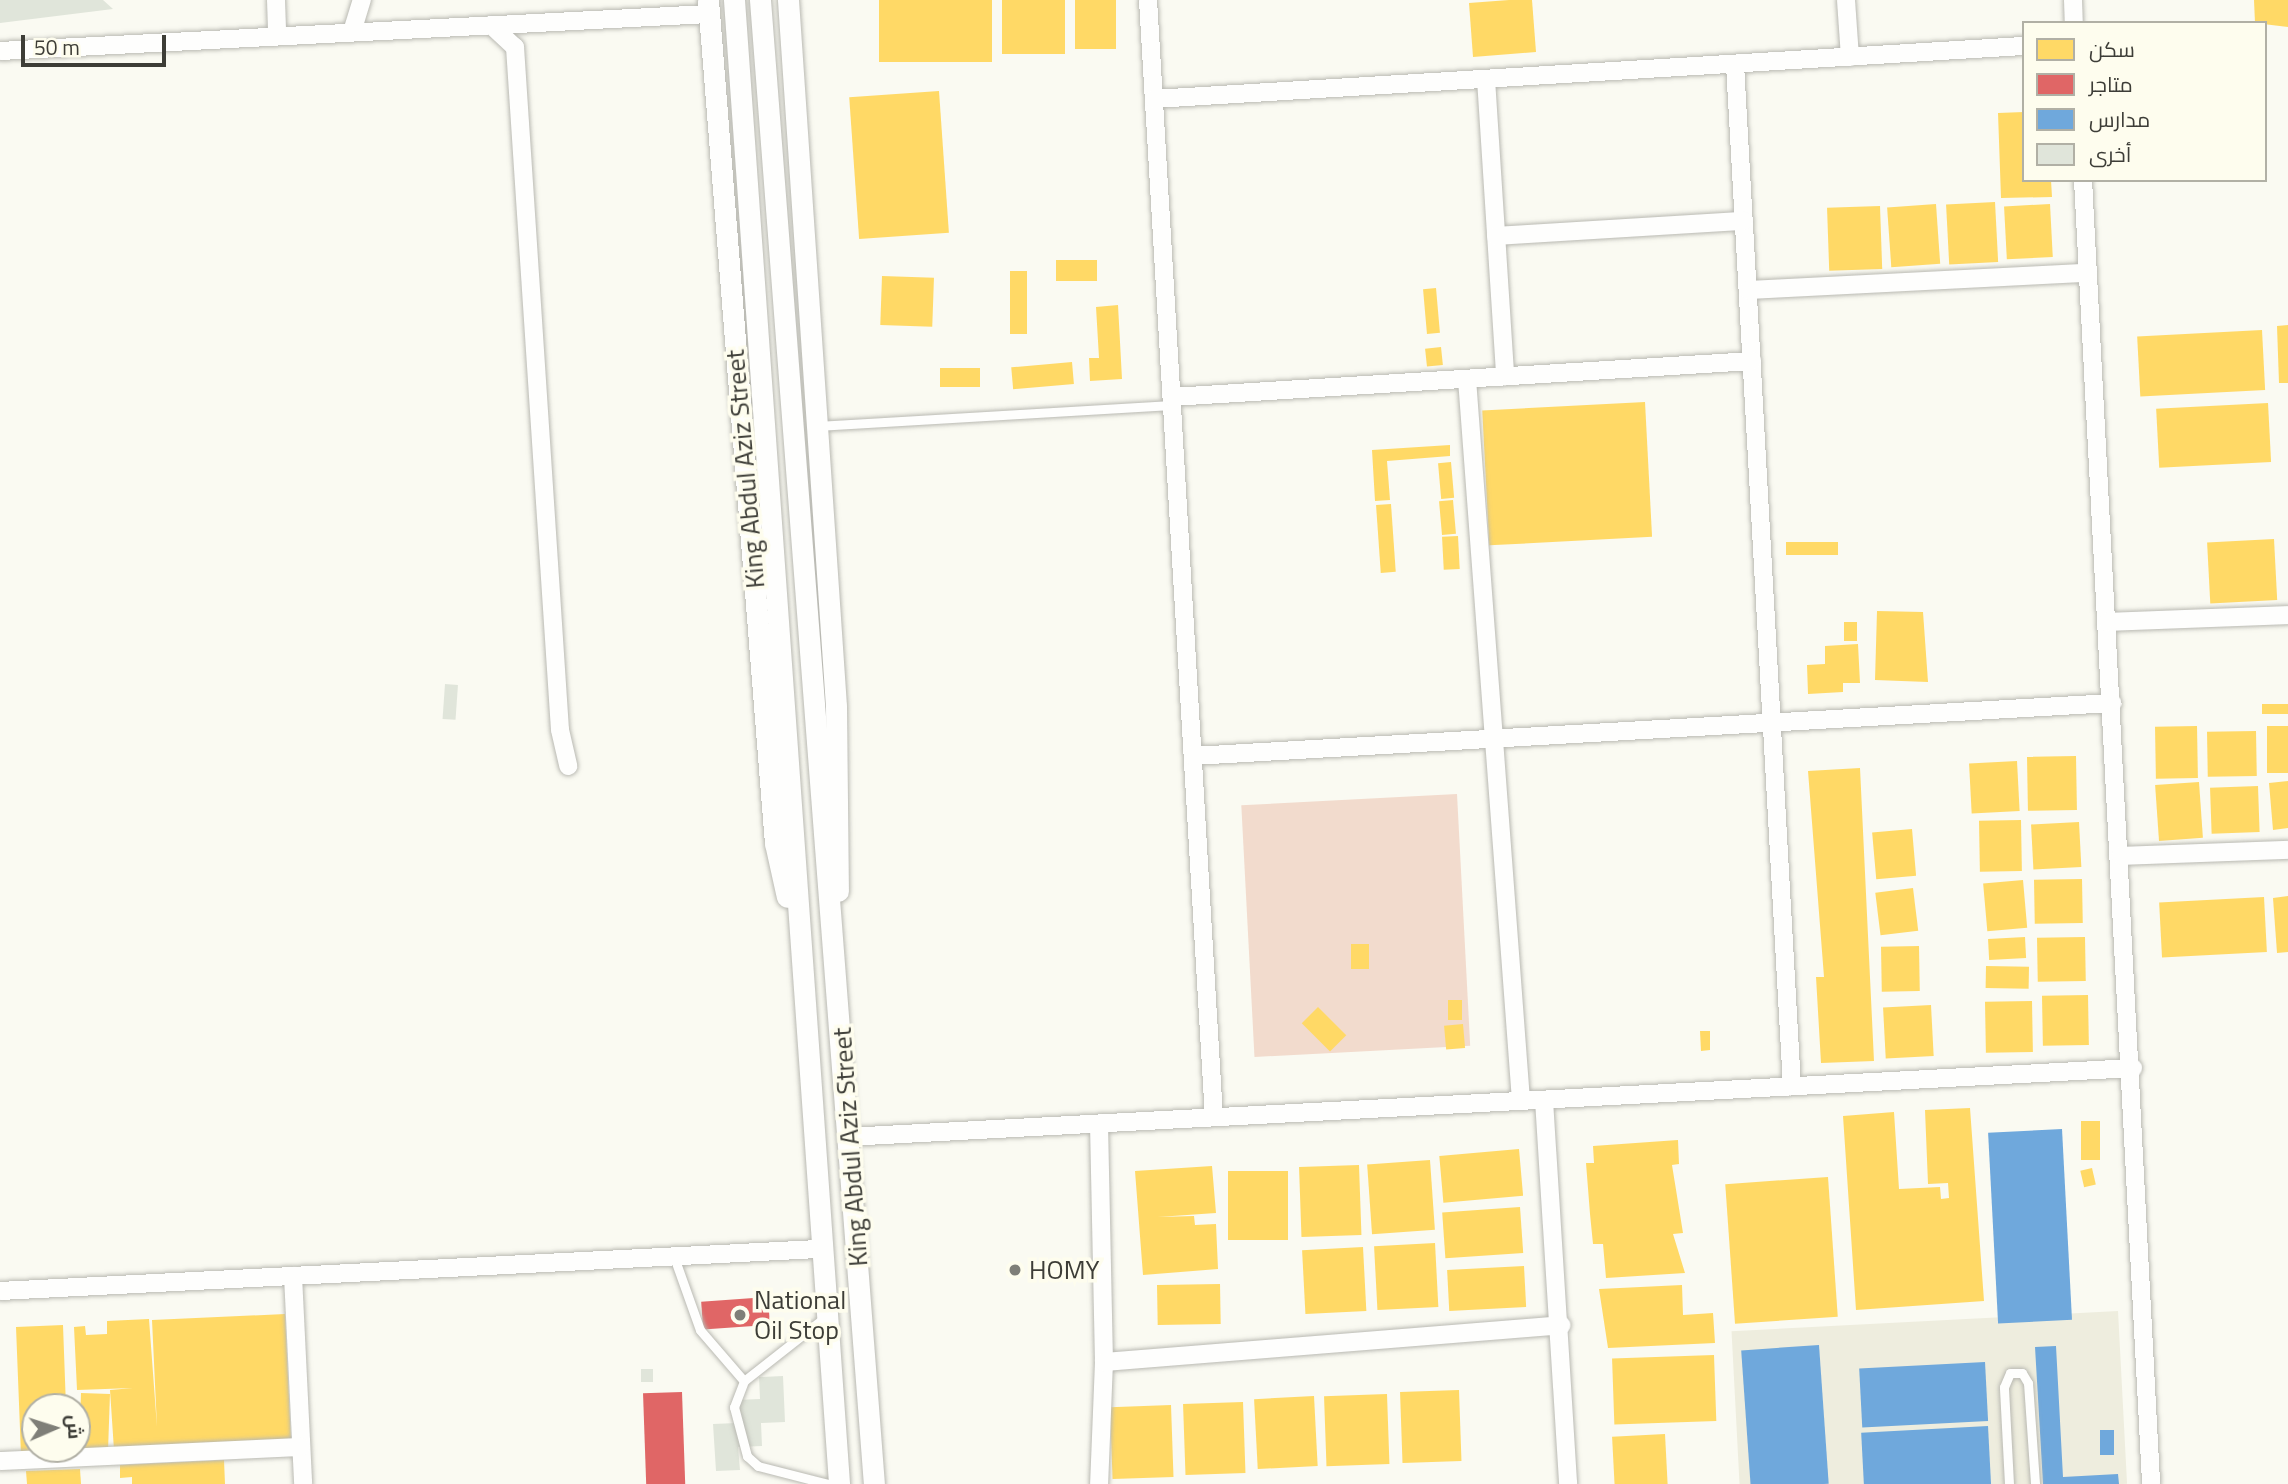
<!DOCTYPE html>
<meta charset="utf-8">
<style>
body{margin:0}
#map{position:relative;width:2288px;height:1484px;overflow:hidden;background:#fafaf2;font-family:"Titillium Web",Cairo,sans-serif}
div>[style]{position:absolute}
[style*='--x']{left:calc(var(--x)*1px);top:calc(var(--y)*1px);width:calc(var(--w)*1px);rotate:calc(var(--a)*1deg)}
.built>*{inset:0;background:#eeedde;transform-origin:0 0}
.green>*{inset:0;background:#f2dbcd;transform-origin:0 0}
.homes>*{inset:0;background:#ffd966;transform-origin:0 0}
.shops>*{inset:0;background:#e06666;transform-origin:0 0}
.schools>*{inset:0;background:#6fa8dc;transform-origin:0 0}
.building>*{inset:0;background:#e0e5da;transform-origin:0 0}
.roads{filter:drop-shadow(0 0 2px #b9b9b2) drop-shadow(0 0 2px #b9b9b2)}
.service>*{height:9px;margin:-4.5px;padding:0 4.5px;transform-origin:4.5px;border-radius:4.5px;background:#fefefd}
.minor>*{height:18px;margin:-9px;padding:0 9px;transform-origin:9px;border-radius:9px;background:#fefefd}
.tertiary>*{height:21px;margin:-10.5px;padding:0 10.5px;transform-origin:10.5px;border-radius:10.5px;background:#fefefd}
.dots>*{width:19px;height:19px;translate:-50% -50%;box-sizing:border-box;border:4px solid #fefdee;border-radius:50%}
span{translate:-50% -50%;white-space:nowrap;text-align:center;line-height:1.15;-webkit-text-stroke:7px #fefdee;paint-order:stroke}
.street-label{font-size:26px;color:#3d3d37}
.poi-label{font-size:26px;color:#3d3d37}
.left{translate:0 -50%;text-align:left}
.legend{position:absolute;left:2022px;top:21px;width:245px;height:161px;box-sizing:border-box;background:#fefdee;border:2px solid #b1b0a5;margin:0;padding:9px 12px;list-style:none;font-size:21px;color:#3d3d37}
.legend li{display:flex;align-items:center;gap:14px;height:35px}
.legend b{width:35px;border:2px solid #b1b0a5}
.north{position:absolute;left:21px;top:1393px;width:70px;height:70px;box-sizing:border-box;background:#fefdee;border:2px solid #b1b0a5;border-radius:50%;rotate:87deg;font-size:19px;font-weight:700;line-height:28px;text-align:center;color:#3d3d37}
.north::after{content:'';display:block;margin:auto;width:24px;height:32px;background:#7f7f78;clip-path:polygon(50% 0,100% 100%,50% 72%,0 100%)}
.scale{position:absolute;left:21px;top:35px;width:145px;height:32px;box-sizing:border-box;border:4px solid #3d3d37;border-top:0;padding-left:9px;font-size:21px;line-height:24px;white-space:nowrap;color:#3d3d37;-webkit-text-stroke:5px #fefdee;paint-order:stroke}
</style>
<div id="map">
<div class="built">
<i style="left:2118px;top:1311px;width:173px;height:387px;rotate:87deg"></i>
</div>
<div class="green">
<i style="left:1457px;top:794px;width:252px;height:216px;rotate:87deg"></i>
</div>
<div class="homes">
<i style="left:879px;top:0;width:113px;height:62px"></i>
<i style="left:1002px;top:0;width:63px;height:54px"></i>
<i style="left:1075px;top:0;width:41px;height:49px"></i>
<i style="clip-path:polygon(1509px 0,1532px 0,1536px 52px,1473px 57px,1469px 3px)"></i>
<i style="clip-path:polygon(2254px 0,2288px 0,2288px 27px,2255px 23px)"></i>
<i style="left:939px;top:91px;width:142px;height:90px;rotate:86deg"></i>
<i style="clip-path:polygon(2024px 112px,2024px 180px,2051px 180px,2052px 197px,2001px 198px,1998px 113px)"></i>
<i style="left:1995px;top:202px;width:60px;height:49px;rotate:87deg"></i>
<i style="left:1936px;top:204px;width:60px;height:49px;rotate:86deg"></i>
<i style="left:2050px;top:204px;width:53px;height:46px;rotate:87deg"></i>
<i style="left:1880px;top:206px;width:63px;height:53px;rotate:88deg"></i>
<i style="left:1097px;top:260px;width:21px;height:41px;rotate:90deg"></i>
<i style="left:1010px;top:271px;width:17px;height:63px"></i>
<i style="left:882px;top:276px;width:52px;height:49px;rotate:2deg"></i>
<i style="left:1436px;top:288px;width:45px;height:13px;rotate:85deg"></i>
<i style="clip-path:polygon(1118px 305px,1122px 379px,1090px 381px,1089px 358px,1099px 358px,1096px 307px)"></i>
<i style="clip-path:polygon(2288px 325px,2288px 383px,2279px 383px,2277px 326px)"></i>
<i style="left:2262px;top:330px;width:60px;height:125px;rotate:87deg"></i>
<i style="left:1441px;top:347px;width:18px;height:16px;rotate:84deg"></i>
<i style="left:1072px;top:362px;width:22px;height:61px;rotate:85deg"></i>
<i style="left:940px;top:368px;width:40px;height:19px"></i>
<i style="left:1645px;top:402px;width:135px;height:163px;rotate:87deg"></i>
<i style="left:2268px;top:403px;width:59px;height:112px;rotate:87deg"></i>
<i style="clip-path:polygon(1450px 445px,1450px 456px,1387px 461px,1390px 500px,1375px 501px,1372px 450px)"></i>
<i style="left:1451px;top:462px;width:36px;height:13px;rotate:85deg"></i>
<i style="left:1453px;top:500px;width:34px;height:14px;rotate:85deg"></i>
<i style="left:1391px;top:504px;width:68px;height:15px;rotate:86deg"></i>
<i style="left:1458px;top:536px;width:33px;height:16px;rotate:87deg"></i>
<i style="left:2274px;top:539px;width:61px;height:67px;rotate:87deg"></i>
<i style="left:1838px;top:542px;width:13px;height:52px;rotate:90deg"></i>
<i style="clip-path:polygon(1877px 611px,1923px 612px,1928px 682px,1875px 680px)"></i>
<i style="left:1844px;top:622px;width:13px;height:19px"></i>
<i style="clip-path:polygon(1858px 644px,1860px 683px,1843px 683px,1843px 692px,1808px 694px,1807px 665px,1825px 664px,1825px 646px)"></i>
<i style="left:2288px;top:704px;width:10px;height:26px;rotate:90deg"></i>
<i style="left:2197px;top:726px;width:52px;height:42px;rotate:89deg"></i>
<i style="left:2267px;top:726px;width:21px;height:47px"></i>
<i style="left:2256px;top:731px;width:45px;height:49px;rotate:89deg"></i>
<i style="left:2076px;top:756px;width:54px;height:49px;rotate:89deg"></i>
<i style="left:2017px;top:761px;width:50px;height:48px;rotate:87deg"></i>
<i style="clip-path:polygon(1860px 768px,1874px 1061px,1821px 1063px,1816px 977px,1824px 977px,1808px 771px)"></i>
<i style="clip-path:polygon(2288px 781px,2288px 828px,2273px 830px,2269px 783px)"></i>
<i style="left:2199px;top:782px;width:56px;height:44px;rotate:86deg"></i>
<i style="left:2258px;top:786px;width:46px;height:48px;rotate:88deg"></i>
<i style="left:2021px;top:820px;width:51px;height:42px;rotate:89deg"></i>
<i style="left:2079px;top:822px;width:45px;height:48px;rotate:87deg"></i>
<i style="left:1912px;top:829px;width:47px;height:40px;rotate:85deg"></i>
<i style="left:2082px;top:879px;width:44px;height:48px;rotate:89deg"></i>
<i style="left:2023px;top:880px;width:48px;height:40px;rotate:85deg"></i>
<i style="left:1913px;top:888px;width:43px;height:38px;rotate:83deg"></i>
<i style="clip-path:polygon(2288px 896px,2288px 952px,2277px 953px,2273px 898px)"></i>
<i style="left:2264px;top:897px;width:55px;height:105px;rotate:87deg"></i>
<i style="left:2025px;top:937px;width:21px;height:37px;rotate:87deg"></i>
<i style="left:2085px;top:937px;width:44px;height:48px;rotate:89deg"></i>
<i style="left:1351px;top:944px;width:18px;height:25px"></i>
<i style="left:1919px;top:946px;width:45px;height:38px;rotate:89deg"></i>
<i style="left:1986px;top:966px;width:43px;height:22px;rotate:1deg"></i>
<i style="left:2088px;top:995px;width:50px;height:46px;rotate:89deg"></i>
<i style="left:1448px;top:1000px;width:14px;height:20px"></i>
<i style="left:2032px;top:1001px;width:51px;height:47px;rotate:89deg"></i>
<i style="left:1931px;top:1005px;width:51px;height:48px;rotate:87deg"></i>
<i style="left:1318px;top:1007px;width:40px;height:23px;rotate:45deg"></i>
<i style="left:1463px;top:1024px;width:24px;height:19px;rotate:85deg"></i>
<i style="clip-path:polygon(1700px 1031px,1710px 1031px,1710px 1050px,1701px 1051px)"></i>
<i style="clip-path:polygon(1970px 1108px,1984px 1301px,1856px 1310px,1843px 1116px,1894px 1112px,1899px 1189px,1940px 1187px,1941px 1199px,1949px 1198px,1948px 1183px,1928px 1184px,1925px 1110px)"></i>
<i style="left:2081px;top:1121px;width:19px;height:39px"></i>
<i style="clip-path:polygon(1678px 1140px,1679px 1164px,1672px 1165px,1683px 1233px,1673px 1234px,1685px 1273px,1606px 1278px,1603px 1244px,1593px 1244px,1590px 1214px,1586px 1163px,1594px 1163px,1593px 1146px)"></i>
<i style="left:1519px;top:1149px;width:47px;height:80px;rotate:85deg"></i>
<i style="left:1430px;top:1160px;width:70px;height:63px;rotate:86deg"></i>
<i style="left:1359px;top:1165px;width:70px;height:60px;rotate:88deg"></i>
<i style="clip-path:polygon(1212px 1166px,1216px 1213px,1158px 1217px,1194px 1216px,1195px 1225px,1216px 1224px,1218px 1269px,1143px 1275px,1135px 1171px)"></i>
<i style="left:2092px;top:1168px;width:17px;height:12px;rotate:77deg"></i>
<i style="left:1228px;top:1171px;width:60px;height:69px"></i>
<i style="left:1828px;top:1177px;width:140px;height:103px;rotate:86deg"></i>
<i style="left:1520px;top:1207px;width:46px;height:78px;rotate:86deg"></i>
<i style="left:1435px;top:1243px;width:64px;height:61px;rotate:87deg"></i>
<i style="left:1363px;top:1247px;width:64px;height:61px;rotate:87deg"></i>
<i style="left:1524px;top:1266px;width:41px;height:77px;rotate:87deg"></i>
<i style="left:1220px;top:1284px;width:40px;height:63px;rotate:89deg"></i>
<i style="clip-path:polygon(1682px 1285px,1683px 1315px,1713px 1313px,1715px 1343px,1608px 1348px,1599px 1289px)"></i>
<i style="clip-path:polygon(285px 1314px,291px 1441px,114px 1450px,110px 1390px,133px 1388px,77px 1390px,74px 1327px,85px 1326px,86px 1335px,107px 1334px,107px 1321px,149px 1319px,157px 1427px,152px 1320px)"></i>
<i style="clip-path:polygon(63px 1325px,66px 1407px,35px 1407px,35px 1449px,67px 1453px,21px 1455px,16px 1327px)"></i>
<i style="left:1714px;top:1355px;width:66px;height:102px;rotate:88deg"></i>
<i style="left:1459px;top:1390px;width:71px;height:59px;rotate:88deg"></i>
<i style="left:81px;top:1393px;width:29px;height:56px;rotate:2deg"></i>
<i style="left:1387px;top:1394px;width:70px;height:63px;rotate:88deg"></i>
<i style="left:1314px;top:1396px;width:70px;height:60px;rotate:87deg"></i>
<i style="left:1243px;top:1402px;width:71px;height:60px;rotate:88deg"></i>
<i style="left:1171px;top:1405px;width:72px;height:61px;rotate:88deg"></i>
<i style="left:1665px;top:1434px;width:50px;height:53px;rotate:87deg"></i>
<i style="clip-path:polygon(224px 1460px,225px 1484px,132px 1484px,132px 1477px,120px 1478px,120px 1465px)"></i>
<i style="clip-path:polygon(80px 1469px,81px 1484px,27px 1484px,26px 1471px)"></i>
</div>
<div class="shops">
<i style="left:768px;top:1297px;width:28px;height:67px;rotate:86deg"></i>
<i style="left:682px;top:1392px;width:92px;height:39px;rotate:88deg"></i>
</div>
<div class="schools">
<i style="left:2062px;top:1129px;width:191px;height:74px;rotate:87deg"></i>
<i style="left:1819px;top:1345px;width:139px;height:78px;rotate:86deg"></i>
<i style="clip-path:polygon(2056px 1346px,2063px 1477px,2118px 1474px,2119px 1484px,2043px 1484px,2035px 1347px)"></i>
<i style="left:1985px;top:1362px;width:59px;height:126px;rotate:87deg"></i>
<i style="left:1988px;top:1426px;width:58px;height:127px;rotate:87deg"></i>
<i style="left:2100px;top:1430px;width:14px;height:25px"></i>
</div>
<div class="building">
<i style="clip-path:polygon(0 0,103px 0,113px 9px,0 23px)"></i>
<i style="left:445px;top:684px;width:13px;height:35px;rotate:4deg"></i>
<i style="left:641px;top:1369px;width:12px;height:13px"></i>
<i style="clip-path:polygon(783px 1376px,785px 1422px,761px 1423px,762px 1446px,738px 1447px,740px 1470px,716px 1471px,713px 1424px,737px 1423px,736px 1400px,760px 1399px,759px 1377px)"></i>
</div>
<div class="roads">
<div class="service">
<i style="--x:817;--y:426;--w:355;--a:-3.4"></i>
<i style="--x:674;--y:1257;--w:77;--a:70.4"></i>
<i style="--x:700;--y:1330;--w:67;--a:49.2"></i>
<i style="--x:824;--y:1318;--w:102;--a:141.8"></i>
<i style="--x:744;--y:1381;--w:28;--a:111"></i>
<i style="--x:734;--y:1407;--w:51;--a:75.1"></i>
<i style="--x:747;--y:1456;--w:15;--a:42"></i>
<i style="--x:758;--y:1466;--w:72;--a:14.4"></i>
<i style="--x:2009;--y:1484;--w:97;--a:-93"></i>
<i style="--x:2004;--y:1387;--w:15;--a:-67"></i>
<i style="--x:2010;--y:1373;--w:12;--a:0"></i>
<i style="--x:2022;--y:1373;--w:12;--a:59"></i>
<i style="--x:2028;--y:1383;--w:101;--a:86"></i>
</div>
<div class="minor">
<i style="--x:276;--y:0;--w:36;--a:88"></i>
<i style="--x:1148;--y:0;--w:1119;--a:86.62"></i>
<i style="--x:1846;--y:0;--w:57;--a:86"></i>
<i style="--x:2073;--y:0;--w:23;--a:88"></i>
<i style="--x:491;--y:25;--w:33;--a:43"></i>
<i style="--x:515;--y:47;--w:684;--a:86.23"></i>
<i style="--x:560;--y:730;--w:37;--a:77"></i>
<i style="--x:352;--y:32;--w:34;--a:-73"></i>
<i style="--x:0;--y:51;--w:710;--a:-2.99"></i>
<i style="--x:1735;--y:64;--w:1024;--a:86.81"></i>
<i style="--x:1486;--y:79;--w:298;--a:86.3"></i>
<i style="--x:1154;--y:99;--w:872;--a:-3.49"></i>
<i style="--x:2083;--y:180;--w:1306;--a:87.01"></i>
<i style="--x:1496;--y:236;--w:248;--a:-3.5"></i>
<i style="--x:1748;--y:290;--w:340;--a:-2.9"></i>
<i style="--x:1467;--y:379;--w:724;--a:85.72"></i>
<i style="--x:1172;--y:397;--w:581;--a:-3.55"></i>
<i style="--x:2108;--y:622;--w:180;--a:-2.2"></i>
<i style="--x:1193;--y:756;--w:921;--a:-3.3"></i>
<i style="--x:2121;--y:856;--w:167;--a:-2.1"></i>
<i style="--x:1544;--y:1100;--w:385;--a:86.4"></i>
<i style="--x:1099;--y:1124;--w:238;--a:88.8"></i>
<i style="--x:1104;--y:1362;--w:122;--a:92.3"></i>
<i style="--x:847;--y:1137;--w:1288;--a:-3.07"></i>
<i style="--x:293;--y:1276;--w:208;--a:87.2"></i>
<i style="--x:0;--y:1291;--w:819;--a:-2.94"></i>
<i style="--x:1104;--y:1362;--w:459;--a:-4.6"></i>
<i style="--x:0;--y:1461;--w:301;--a:-2.7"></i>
</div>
<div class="tertiary">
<i style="--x:708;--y:0;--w:846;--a:85.46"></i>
<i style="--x:775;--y:843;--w:55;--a:77.5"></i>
<i style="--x:734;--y:0;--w:1488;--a:85.95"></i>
<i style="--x:760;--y:0;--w:1488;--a:85.61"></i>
<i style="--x:788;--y:0;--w:708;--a:86.11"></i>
<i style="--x:836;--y:706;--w:185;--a:89.4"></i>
</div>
</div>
<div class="dots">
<i style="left:1015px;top:1270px;background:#7f7f78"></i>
<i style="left:740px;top:1315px;background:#7f7f78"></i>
</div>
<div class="street-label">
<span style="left:745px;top:469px;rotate:-95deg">King Abdul Aziz Street</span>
<span style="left:850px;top:1147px;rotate:-94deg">King Abdul Aziz Street</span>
</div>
<div class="poi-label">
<span class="left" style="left:1029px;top:1270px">HOMY</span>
<span class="left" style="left:754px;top:1315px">National<br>Oil Stop</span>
</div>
<ul class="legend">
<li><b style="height:19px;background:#ffd966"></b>سكن</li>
<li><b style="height:19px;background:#e06666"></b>متاجر</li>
<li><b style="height:19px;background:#6fa8dc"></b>مدارس</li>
<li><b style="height:19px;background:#e0e5da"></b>أخرى</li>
</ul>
<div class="north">ش</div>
<div class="scale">50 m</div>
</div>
